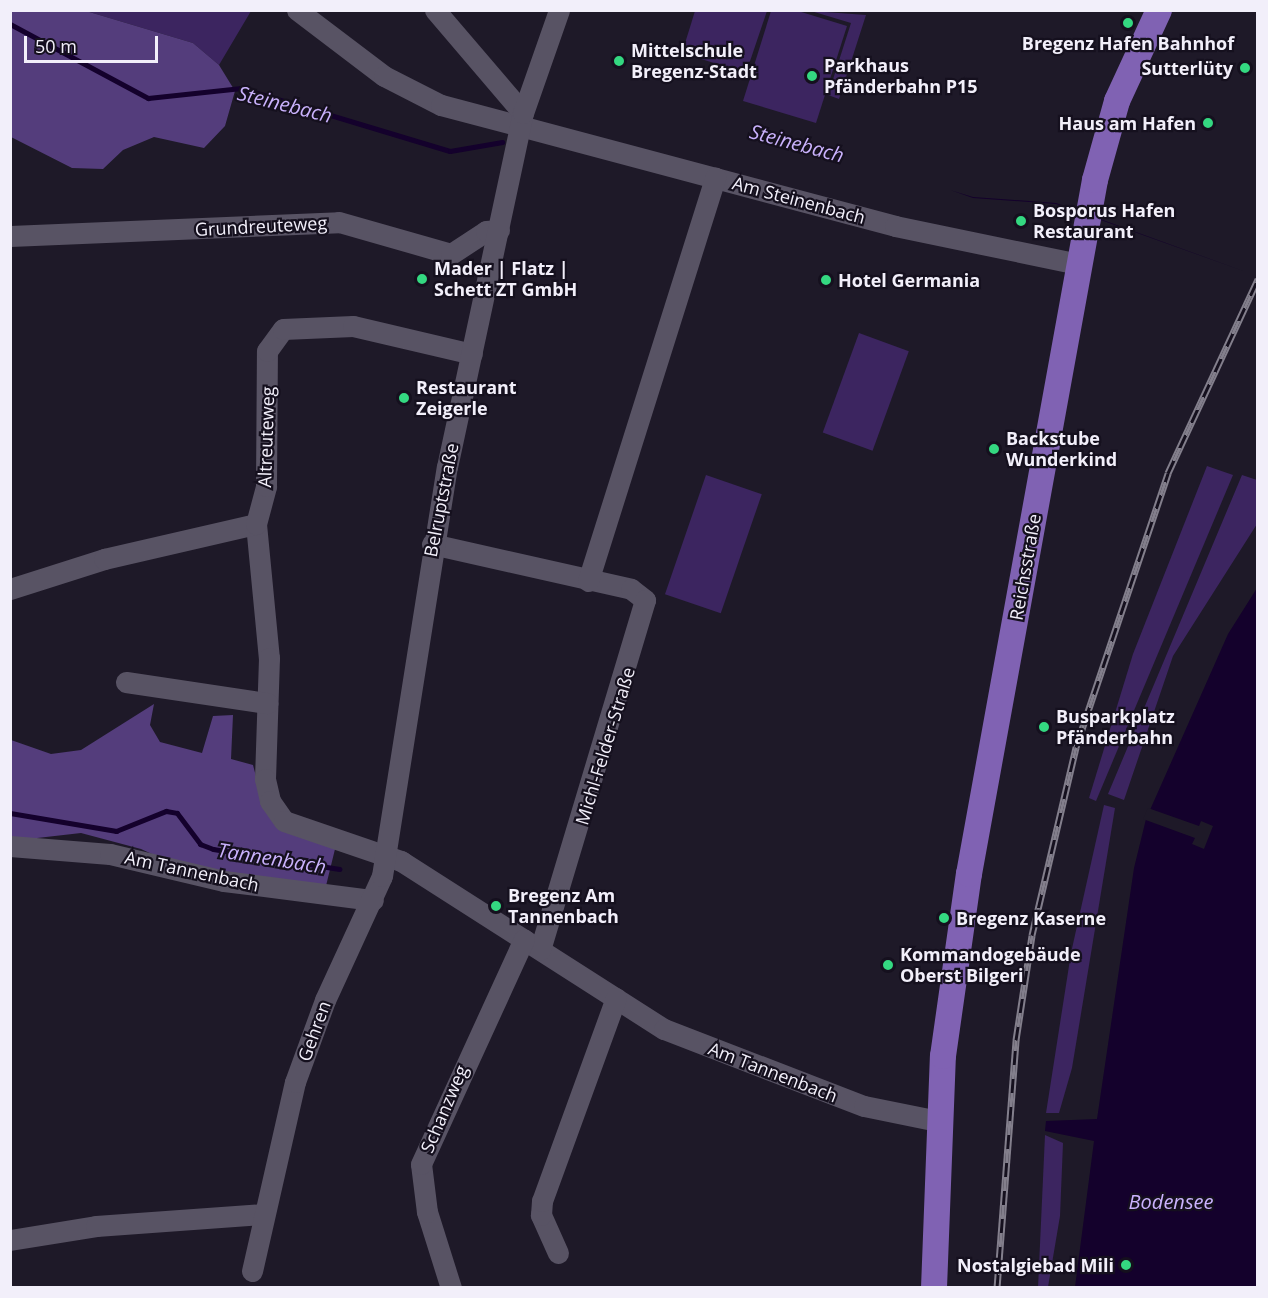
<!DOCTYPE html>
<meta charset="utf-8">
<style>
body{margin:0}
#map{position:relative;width:1268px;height:1298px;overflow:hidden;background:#1e1928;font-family:"Open Sans",sans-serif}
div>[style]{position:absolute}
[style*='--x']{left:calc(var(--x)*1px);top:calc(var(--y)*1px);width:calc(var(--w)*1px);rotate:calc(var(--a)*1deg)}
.green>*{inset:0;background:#3c2560;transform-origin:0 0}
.forest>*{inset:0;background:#543d7c}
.water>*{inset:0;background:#14012c}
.pier>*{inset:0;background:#1e1928}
.stream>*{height:5px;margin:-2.5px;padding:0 2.5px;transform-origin:2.5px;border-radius:2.5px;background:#14012c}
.minor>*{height:21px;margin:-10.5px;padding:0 10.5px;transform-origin:10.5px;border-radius:10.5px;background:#585364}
.major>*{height:26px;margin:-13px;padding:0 13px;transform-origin:13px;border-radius:13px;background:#8062b3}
.rail>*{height:7px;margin-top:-3.5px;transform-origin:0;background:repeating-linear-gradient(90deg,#15101e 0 14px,#837f8c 0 28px);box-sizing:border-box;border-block:2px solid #837f8c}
.dots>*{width:16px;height:16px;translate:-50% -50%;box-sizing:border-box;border:3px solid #15101e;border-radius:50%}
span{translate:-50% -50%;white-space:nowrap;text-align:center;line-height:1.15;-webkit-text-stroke:4.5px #15101e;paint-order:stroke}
.poi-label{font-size:18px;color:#f2effa;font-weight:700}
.left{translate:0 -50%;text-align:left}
.right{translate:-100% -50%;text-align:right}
.street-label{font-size:18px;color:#f2effa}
.water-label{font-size:20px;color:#cab2fd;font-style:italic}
.frame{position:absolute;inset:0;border:12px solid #f2effa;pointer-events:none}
.scale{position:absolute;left:24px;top:36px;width:134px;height:27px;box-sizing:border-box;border:3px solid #f2effa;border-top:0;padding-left:8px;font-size:18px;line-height:21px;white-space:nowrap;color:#f2effa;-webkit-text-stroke:4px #15101e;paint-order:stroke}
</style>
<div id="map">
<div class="green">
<i style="clip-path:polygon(86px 11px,251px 11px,219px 65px,193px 43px)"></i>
<i style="clip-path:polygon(695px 11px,767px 11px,746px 73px,682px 53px)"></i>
<i style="clip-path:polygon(771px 11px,798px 11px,847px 26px,816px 123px,743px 101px)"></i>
<i style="clip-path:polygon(811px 11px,866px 15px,839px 99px,828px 95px,851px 23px)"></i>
<i style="left:859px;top:333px;width:53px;height:106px;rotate:20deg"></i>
<i style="clip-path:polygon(1207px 466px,1233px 475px,1096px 801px,1089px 798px,1133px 654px)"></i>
<i style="left:706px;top:475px;width:59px;height:126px;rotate:19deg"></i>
<i style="clip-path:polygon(1242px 475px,1257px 480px,1257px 524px,1173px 656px,1124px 800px,1108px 794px)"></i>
<i style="clip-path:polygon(1104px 805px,1115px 808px,1072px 1068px,1059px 1113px,1046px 1113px,1071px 953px)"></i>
<i style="clip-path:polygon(1045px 1135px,1063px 1143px,1060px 1216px,1048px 1287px,1038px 1288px)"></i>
</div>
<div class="forest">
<i style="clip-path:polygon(10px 11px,86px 11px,193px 43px,219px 65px,235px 91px,225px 126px,204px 148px,154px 137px,123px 150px,103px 169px,72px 168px,11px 137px)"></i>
<i style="clip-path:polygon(154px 704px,150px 725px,160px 742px,202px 753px,213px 716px,233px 715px,231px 759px,253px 765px,258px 784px,284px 823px,336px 845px,325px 890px,210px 881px,141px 849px,81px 833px,11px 841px,11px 740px,51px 754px,81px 750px)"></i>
</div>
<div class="water">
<i style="clip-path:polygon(950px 190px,973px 197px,1056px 203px,1249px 273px,1056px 204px,973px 198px)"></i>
<i style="clip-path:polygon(1257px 588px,1257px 1287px,1075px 1287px,1094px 1141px,1045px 1131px,1046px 1121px,1097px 1119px,1134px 868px,1146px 819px,1228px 634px)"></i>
</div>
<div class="pier">
<i style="clip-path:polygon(1148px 808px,1199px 826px,1201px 821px,1213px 826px,1204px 849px,1192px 844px,1195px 838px,1143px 819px)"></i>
</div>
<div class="stream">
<i style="--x:10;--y:24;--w:157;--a:28.2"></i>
<i style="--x:148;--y:98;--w:94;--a:-6.1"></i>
<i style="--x:241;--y:88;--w:218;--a:16.8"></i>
<i style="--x:450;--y:151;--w:53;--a:-9.8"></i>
<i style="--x:10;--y:813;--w:108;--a:9.6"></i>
<i style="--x:116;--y:831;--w:54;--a:-21.8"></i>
<i style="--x:166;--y:811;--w:11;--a:10"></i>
<i style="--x:177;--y:813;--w:39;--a:53"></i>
<i style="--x:200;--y:844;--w:14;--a:21"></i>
<i style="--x:213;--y:849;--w:128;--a:9"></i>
</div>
<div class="minor">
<i style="--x:297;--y:10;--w:109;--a:37.2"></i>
<i style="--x:384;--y:76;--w:64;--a:27"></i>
<i style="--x:441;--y:105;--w:470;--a:14.9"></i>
<i style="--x:895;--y:226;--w:188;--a:11.7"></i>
<i style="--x:435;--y:10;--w:135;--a:49.5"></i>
<i style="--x:10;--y:236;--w:329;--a:-2.4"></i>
<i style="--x:339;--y:222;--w:116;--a:15.9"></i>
<i style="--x:451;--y:254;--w:42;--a:-33.3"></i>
<i style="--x:486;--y:231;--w:13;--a:-4"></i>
<i style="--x:256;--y:524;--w:135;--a:84.5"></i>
<i style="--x:269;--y:658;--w:121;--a:91.9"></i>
<i style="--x:265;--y:779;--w:23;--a:77"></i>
<i style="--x:270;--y:801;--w:24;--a:55"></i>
<i style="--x:284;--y:821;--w:124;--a:18.9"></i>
<i style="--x:401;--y:861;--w:312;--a:32.6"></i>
<i style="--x:664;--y:1029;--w:214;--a:21.1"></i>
<i style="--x:864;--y:1106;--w:76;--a:11.5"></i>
<i style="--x:432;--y:544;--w:204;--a:12.7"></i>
<i style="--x:631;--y:589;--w:18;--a:38"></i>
<i style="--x:645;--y:600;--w:365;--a:106.7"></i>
<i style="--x:588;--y:581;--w:423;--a:-72.5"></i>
<i style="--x:10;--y:589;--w:99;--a:-17.7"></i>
<i style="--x:104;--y:559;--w:156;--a:-13"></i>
<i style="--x:256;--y:524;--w:39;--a:-75"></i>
<i style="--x:266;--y:486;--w:135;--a:-89.6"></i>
<i style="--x:267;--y:351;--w:27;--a:-54"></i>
<i style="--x:283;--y:329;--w:70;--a:-2.5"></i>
<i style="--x:353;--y:326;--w:122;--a:13.2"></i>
<i style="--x:126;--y:682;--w:143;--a:8.5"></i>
<i style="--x:10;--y:846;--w:100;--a:4.6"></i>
<i style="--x:110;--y:854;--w:117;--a:13.3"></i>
<i style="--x:224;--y:881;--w:150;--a:7.3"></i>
<i style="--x:10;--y:1240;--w:87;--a:-9.2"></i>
<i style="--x:96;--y:1226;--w:166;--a:-4.1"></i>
<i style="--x:558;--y:1253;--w:42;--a:-114.1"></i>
<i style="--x:541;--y:1215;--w:14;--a:-86"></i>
<i style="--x:542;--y:1201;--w:216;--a:-70"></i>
<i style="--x:252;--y:1271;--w:194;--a:-77.2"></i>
<i style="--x:295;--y:1082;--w:87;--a:-69.9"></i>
<i style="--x:325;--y:1000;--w:136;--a:-65.3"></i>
<i style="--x:382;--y:876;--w:414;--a:-81"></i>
<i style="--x:447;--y:467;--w:362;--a:-77.9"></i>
<i style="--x:523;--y:113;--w:109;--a:-70.7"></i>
<i style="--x:451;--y:1288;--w:80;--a:-107.5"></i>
<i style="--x:427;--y:1212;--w:48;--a:-97.1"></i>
<i style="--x:421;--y:1164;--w:247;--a:-65.4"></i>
</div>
<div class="major">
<i style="--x:934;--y:1288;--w:232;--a:-87.8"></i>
<i style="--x:943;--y:1056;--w:184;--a:-81.9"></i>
<i style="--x:969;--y:874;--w:705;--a:-79.71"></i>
<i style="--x:1095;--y:180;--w:82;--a:-74.4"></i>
<i style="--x:1117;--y:101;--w:100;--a:-65.2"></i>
</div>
<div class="rail">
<i style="--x:997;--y:1288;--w:249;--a:-85.6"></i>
<i style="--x:1016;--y:1040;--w:106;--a:-81.3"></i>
<i style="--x:1032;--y:935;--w:193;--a:-76.8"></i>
<i style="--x:1076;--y:747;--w:289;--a:-71.4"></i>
<i style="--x:1168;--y:473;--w:214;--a:-65.1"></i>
</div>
<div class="dots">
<i style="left:1128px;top:23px;background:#34d881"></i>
<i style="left:619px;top:61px;background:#34d881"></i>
<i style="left:1245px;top:68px;background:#34d881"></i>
<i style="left:812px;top:76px;background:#34d881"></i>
<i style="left:1208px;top:123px;background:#34d881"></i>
<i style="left:1021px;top:221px;background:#34d881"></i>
<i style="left:422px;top:279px;background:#34d881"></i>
<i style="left:826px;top:280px;background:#34d881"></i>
<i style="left:404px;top:398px;background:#34d881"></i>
<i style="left:994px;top:449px;background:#34d881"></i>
<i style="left:1044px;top:727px;background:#34d881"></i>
<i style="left:496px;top:906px;background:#34d881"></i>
<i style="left:944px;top:918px;background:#34d881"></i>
<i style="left:888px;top:965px;background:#34d881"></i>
<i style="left:1126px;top:1265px;background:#34d881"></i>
</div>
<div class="poi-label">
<span style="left:1128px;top:43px">Bregenz Hafen Bahnhof</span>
<span class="left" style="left:631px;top:61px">Mittelschule<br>Bregenz-Stadt</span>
<span class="left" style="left:824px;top:76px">Parkhaus<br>Pfänderbahn P15</span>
<span class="right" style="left:1233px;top:68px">Sutterlüty</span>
<span class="right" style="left:1196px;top:123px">Haus am Hafen</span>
<span class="left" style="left:1033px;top:221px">Bosporus Hafen<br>Restaurant</span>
<span class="left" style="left:434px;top:279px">Mader | Flatz |<br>Schett ZT GmbH</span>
<span class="left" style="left:838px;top:280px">Hotel Germania</span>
<span class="left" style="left:416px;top:398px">Restaurant<br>Zeigerle</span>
<span class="left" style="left:1006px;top:449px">Backstube<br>Wunderkind</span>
<span class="left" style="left:1056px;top:727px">Busparkplatz<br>Pfänderbahn</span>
<span class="left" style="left:508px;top:906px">Bregenz Am<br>Tannenbach</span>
<span class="left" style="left:956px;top:918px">Bregenz Kaserne</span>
<span class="left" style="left:900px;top:965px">Kommandogebäude<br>Oberst Bilgeri</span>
<span class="right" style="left:1114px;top:1265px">Nostalgiebad Mili</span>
</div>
<div class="street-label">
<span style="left:799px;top:200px;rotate:15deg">Am Steinenbach</span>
<span style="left:261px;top:226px;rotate:-3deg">Grundreuteweg</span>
<span style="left:266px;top:437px;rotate:-88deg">Altreuteweg</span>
<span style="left:441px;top:500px;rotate:-79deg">Belruptstraße</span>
<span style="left:1025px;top:567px;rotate:-80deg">Reichsstraße</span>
<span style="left:605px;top:746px;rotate:-73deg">Michl-Felder-Straße</span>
<span style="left:192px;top:871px;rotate:12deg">Am Tannenbach</span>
<span style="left:314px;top:1031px;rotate:-70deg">Gehren</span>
<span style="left:773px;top:1072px;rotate:21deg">Am Tannenbach</span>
<span style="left:444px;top:1109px;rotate:-67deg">Schanzweg</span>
</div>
<div class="water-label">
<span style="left:285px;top:104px;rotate:14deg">Steinebach</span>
<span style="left:797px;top:143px;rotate:15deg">Steinebach</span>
<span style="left:272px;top:858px;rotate:9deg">Tannenbach</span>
<span style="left:1171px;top:1201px">Bodensee</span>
</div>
<div class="frame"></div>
<div class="scale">50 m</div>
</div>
